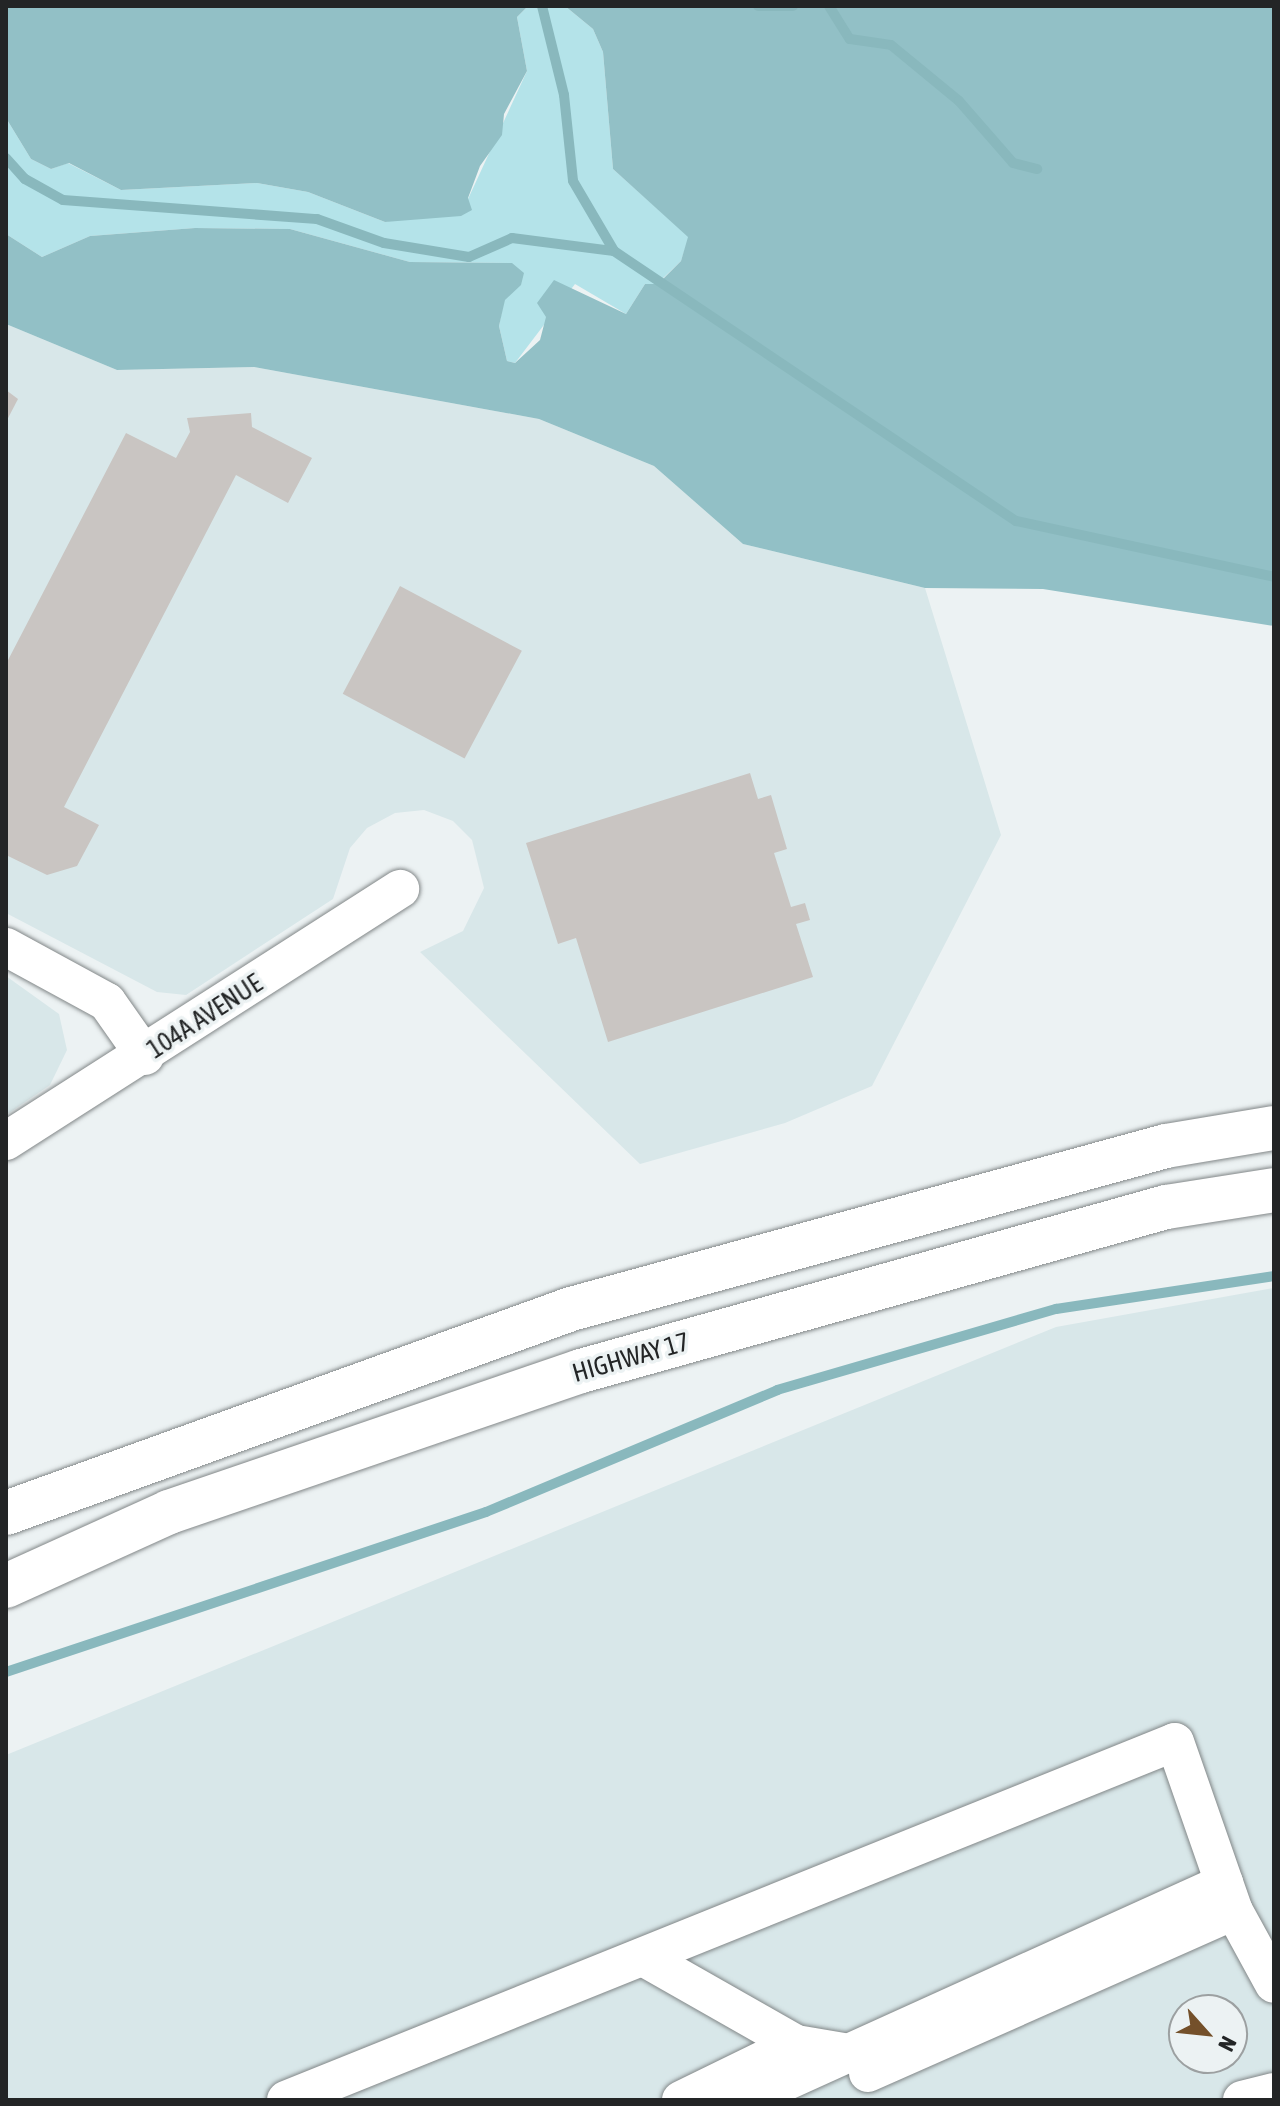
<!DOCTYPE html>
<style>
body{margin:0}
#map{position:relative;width:1280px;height:2106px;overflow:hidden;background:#ecf2f3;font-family:"Asap Condensed",sans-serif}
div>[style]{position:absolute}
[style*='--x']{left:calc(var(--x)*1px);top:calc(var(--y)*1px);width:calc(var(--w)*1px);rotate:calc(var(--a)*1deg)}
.built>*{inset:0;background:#d8e7e9}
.green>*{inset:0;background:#b4e3e9}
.forest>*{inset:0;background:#92c0c6}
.stream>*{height:10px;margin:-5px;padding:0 5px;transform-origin:5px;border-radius:5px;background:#89b8bd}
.building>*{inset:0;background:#c9c5c2;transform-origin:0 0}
.roads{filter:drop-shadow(0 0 2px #828788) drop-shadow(0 0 2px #828788)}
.minor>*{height:38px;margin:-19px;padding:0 19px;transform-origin:19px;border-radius:19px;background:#fff}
.highway>*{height:44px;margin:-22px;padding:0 22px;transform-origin:22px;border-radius:22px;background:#fff}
span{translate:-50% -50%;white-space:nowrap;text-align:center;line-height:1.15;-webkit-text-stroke:7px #ecf2f3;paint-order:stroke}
.street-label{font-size:26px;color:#232526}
.frame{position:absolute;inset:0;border:8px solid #232526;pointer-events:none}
.north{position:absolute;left:1168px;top:1994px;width:80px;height:80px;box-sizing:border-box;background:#ecf2f3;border:2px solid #9ca0a1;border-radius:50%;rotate:117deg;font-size:22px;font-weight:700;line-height:32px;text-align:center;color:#232526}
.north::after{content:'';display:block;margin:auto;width:28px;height:36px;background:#74502a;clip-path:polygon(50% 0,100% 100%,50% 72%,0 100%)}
</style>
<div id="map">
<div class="built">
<i style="clip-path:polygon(6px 324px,117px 370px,254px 367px,539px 419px,654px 466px,743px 544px,925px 588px,1001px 835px,872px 1086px,785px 1123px,640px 1164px,420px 952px,463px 931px,484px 888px,472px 840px,453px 821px,424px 810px,395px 813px,367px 828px,350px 848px,333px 899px,186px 995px,157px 992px,6px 913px)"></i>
<i style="clip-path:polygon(6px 976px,59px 1014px,67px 1050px,50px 1085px,6px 1115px)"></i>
<i style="clip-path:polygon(evenodd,1274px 1288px,1274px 2100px,6px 2100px,6px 1755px,1056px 1327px,1274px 1288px,1184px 2010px,1232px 2010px,1232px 2058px,1184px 2058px,1184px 2010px)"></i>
</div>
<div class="green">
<i style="clip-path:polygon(528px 6px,565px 6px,593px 29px,603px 52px,613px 169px,689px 237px,681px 261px,657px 284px,645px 284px,626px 314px,575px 284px,515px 363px,507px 361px,499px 326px,511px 263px,410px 262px,290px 229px,195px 228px,90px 236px,42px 257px,6px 234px,6px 118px,31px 159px,51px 169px,68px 163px,121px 190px,257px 183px,308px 192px,385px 222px,468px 199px,527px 71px,517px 17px)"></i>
</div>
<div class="forest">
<i style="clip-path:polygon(6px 6px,528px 6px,517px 17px,527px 71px,504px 114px,502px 135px,480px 166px,468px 198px,472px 210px,461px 216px,385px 222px,308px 192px,257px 183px,121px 190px,69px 163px,51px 169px,31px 159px,6px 118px)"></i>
<i style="clip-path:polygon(565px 6px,1274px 6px,1274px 626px,1043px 589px,925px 588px,743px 544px,654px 466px,539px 419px,254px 367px,117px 370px,6px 324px,6px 234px,42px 257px,90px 236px,195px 228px,290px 229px,410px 262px,512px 263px,524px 273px,521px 285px,505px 300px,499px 326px,507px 361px,515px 363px,540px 340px,546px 317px,537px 303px,554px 280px,626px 314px,645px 284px,658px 284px,681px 261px,688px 237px,613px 169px,603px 52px,593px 29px)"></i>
</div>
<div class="stream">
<i style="--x:542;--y:6;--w:92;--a:76.1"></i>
<i style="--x:564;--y:95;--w:86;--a:84"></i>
<i style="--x:573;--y:181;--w:81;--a:59.6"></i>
<i style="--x:758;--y:6;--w:35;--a:0"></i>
<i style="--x:829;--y:6;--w:39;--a:58"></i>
<i style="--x:850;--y:39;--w:41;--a:8.3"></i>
<i style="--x:891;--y:45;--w:88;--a:39.5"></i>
<i style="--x:959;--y:101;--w:82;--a:48.9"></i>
<i style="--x:1013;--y:163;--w:25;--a:14"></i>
<i style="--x:6;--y:158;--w:28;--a:48"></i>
<i style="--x:25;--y:179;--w:43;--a:28.9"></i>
<i style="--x:63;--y:200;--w:255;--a:4.3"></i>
<i style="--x:317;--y:219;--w:71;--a:19.7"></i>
<i style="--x:384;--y:243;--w:86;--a:9.4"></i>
<i style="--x:469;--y:257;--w:47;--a:-23.8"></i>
<i style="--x:512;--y:238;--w:103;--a:7.3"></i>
<i style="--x:614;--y:251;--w:484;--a:33.9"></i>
<i style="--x:1016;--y:521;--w:264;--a:12.2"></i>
<i style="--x:6;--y:1672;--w:506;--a:-18.43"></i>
<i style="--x:486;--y:1512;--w:316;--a:-22.7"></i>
<i style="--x:777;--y:1390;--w:291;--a:-16.2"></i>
<i style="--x:1056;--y:1309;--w:220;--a:-8.6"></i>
</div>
<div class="building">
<i style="clip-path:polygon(6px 390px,18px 399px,6px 422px)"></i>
<i style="clip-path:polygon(251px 413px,252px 427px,312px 458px,288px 503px,236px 475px,64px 807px,99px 825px,77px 866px,47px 875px,6px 855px,6px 664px,126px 433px,176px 458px,190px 432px,187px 418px)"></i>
<i style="left:400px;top:586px;width:138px;height:122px;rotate:28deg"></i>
<i style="clip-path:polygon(750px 773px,758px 799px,771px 795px,787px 849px,774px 853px,791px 907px,805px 903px,810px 920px,796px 924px,813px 977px,608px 1042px,576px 938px,558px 944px,526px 843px)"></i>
</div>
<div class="roads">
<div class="minor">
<i style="--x:6;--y:947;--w:115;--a:28.6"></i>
<i style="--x:107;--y:1002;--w:66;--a:54.9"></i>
<i style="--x:6;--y:1141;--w:468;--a:-32.6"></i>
<i style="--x:643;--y:1957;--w:176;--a:29.6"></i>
<i style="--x:796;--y:2044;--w:54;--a:9.6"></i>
<i style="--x:868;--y:2073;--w:400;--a:-23.9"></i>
<i style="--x:286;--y:2100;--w:958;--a:-21.93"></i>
<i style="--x:1175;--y:1742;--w:179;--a:70.8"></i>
<i style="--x:1234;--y:1911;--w:83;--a:61.3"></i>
<i style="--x:681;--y:2100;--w:128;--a:-26"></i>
<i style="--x:745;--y:2100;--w:526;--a:-24.37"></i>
<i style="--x:1242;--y:2100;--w:33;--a:-14"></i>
</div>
<div class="highway">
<i style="--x:6;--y:1513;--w:601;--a:-19.85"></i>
<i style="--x:571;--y:1309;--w:617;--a:-15.32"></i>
<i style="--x:1166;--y:1146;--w:109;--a:-9.5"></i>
<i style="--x:6;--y:1586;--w:179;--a:-24.4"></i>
<i style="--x:169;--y:1512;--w:435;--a:-18.9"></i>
<i style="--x:581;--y:1371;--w:608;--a:-15.66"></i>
<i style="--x:1166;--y:1207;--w:109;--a:-8.9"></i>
</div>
</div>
<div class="street-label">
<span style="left:205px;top:1017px;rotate:-33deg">104A AVENUE</span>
<span style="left:631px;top:1358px;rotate:-16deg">HIGHWAY 17</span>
</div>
<div class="frame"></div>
<div class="north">N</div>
</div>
